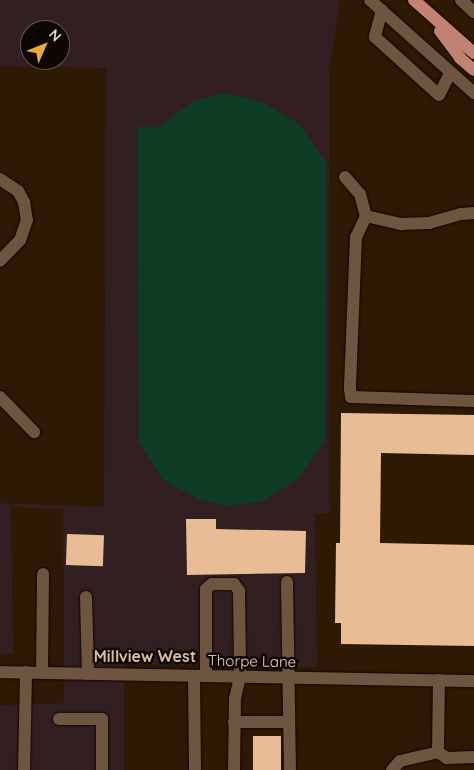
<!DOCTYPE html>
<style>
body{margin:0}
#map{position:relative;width:474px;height:770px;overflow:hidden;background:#2d1904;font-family:Quicksand,sans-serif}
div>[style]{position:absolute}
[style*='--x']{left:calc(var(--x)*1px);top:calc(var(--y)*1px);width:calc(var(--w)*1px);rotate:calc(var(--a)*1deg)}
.education>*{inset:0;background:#321f21}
.green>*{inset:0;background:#0e3b23}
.building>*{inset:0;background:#e8bd95;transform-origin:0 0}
.roads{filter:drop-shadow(0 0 1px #140400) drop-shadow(0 0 1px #140400)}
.minor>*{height:12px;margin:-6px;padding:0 6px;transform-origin:6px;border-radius:6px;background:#6d553f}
.major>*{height:12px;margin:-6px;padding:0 6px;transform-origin:6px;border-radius:6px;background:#c38174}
span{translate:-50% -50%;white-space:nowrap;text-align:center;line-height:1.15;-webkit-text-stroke:5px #0e0601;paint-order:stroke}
.street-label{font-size:15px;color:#e5d7ca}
.neighbourhood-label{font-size:16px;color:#d7bca3;font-weight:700}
.north{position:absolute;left:20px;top:20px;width:50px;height:50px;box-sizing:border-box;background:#0e0601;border:1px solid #645a51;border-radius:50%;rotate:46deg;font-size:14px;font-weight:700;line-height:20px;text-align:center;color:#e5d7ca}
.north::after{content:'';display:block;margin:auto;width:18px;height:22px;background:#eaaa38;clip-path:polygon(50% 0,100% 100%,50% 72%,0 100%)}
</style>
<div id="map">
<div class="education">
<i style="clip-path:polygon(evenodd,0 0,340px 0,329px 71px,330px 513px,315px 514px,317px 667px,124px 664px,124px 770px,0 770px,0 705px,64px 703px,63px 509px,11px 507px,13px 654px,0 654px,0 503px,104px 507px,106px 68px,0 66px,0 0,30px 30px,60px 30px,60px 60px,30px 60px,30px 30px)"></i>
</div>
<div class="green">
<i style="clip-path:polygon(225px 93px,263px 102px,299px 124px,327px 164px,325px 441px,298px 479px,264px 501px,228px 506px,198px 499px,163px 480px,139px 442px,137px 127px,159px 127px,194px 101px)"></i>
</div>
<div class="building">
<i style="clip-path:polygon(341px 413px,474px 415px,474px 455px,381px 453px,380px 543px,474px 545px,474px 646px,341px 644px,341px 623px,335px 623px,336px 543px,340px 543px)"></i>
<i style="clip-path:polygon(186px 519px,216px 519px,216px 529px,306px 531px,305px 573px,187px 575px)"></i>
<i style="left:67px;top:534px;width:37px;height:31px;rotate:2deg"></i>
<i style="left:253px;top:736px;width:28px;height:34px"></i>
</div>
<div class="roads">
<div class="minor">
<i style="--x:370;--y:0;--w:140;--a:41.8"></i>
<i style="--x:461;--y:0;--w:18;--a:43"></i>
<i style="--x:382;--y:10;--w:28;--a:105"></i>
<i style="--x:375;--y:37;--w:86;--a:42.2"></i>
<i style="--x:439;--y:95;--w:25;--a:-63"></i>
<i style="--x:345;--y:177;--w:23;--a:49"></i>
<i style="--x:360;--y:194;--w:23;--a:75"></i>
<i style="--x:366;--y:216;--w:37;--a:13"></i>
<i style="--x:402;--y:224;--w:27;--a:-2"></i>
<i style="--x:429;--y:223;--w:33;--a:-16"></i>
<i style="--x:461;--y:214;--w:13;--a:-4"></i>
<i style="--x:0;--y:179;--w:22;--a:34"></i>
<i style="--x:18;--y:191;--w:13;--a:61"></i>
<i style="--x:24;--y:202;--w:18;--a:81"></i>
<i style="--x:27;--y:220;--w:21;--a:109"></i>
<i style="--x:20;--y:240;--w:29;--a:134"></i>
<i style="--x:366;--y:216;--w:23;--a:115"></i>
<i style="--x:356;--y:237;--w:152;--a:92.3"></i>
<i style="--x:350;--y:389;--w:8;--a:83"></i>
<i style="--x:351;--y:397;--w:123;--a:1.9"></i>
<i style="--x:0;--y:397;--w:49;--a:45.8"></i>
<i style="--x:287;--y:582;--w:188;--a:89.1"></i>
<i style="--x:86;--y:597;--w:77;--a:88.5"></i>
<i style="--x:0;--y:672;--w:474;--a:1.1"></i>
<i style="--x:42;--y:673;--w:99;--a:-89.4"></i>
<i style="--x:194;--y:676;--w:94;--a:89.4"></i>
<i style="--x:206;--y:676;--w:87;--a:-90"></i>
<i style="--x:206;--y:589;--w:8;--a:-40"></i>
<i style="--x:212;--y:584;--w:22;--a:0"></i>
<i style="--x:234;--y:584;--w:9;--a:54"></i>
<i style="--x:239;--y:591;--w:72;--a:89.2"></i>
<i style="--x:240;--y:663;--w:14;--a:90"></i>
<i style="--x:240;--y:677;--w:22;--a:103"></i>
<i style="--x:235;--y:698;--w:72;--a:90.8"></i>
<i style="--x:439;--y:680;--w:72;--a:90.8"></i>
<i style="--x:438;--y:752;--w:11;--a:34"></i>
<i style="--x:447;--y:758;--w:27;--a:-2"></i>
<i style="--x:59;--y:719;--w:43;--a:0"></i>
<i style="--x:102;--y:719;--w:51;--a:90"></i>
<i style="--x:234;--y:722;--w:55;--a:0"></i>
<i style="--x:24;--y:770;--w:98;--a:-88.8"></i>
<i style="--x:392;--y:770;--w:12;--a:-48"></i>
<i style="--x:400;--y:761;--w:39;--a:-13"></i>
</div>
<div class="major">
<i style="--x:414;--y:0;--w:80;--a:41.5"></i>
<i style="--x:440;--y:31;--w:34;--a:53"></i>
<i style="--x:460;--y:58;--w:18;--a:41"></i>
</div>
</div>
<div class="street-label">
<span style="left:252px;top:661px;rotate:1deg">Thorpe Lane</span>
</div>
<div class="neighbourhood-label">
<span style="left:145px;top:656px">Millview West</span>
</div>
<div class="north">N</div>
</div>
